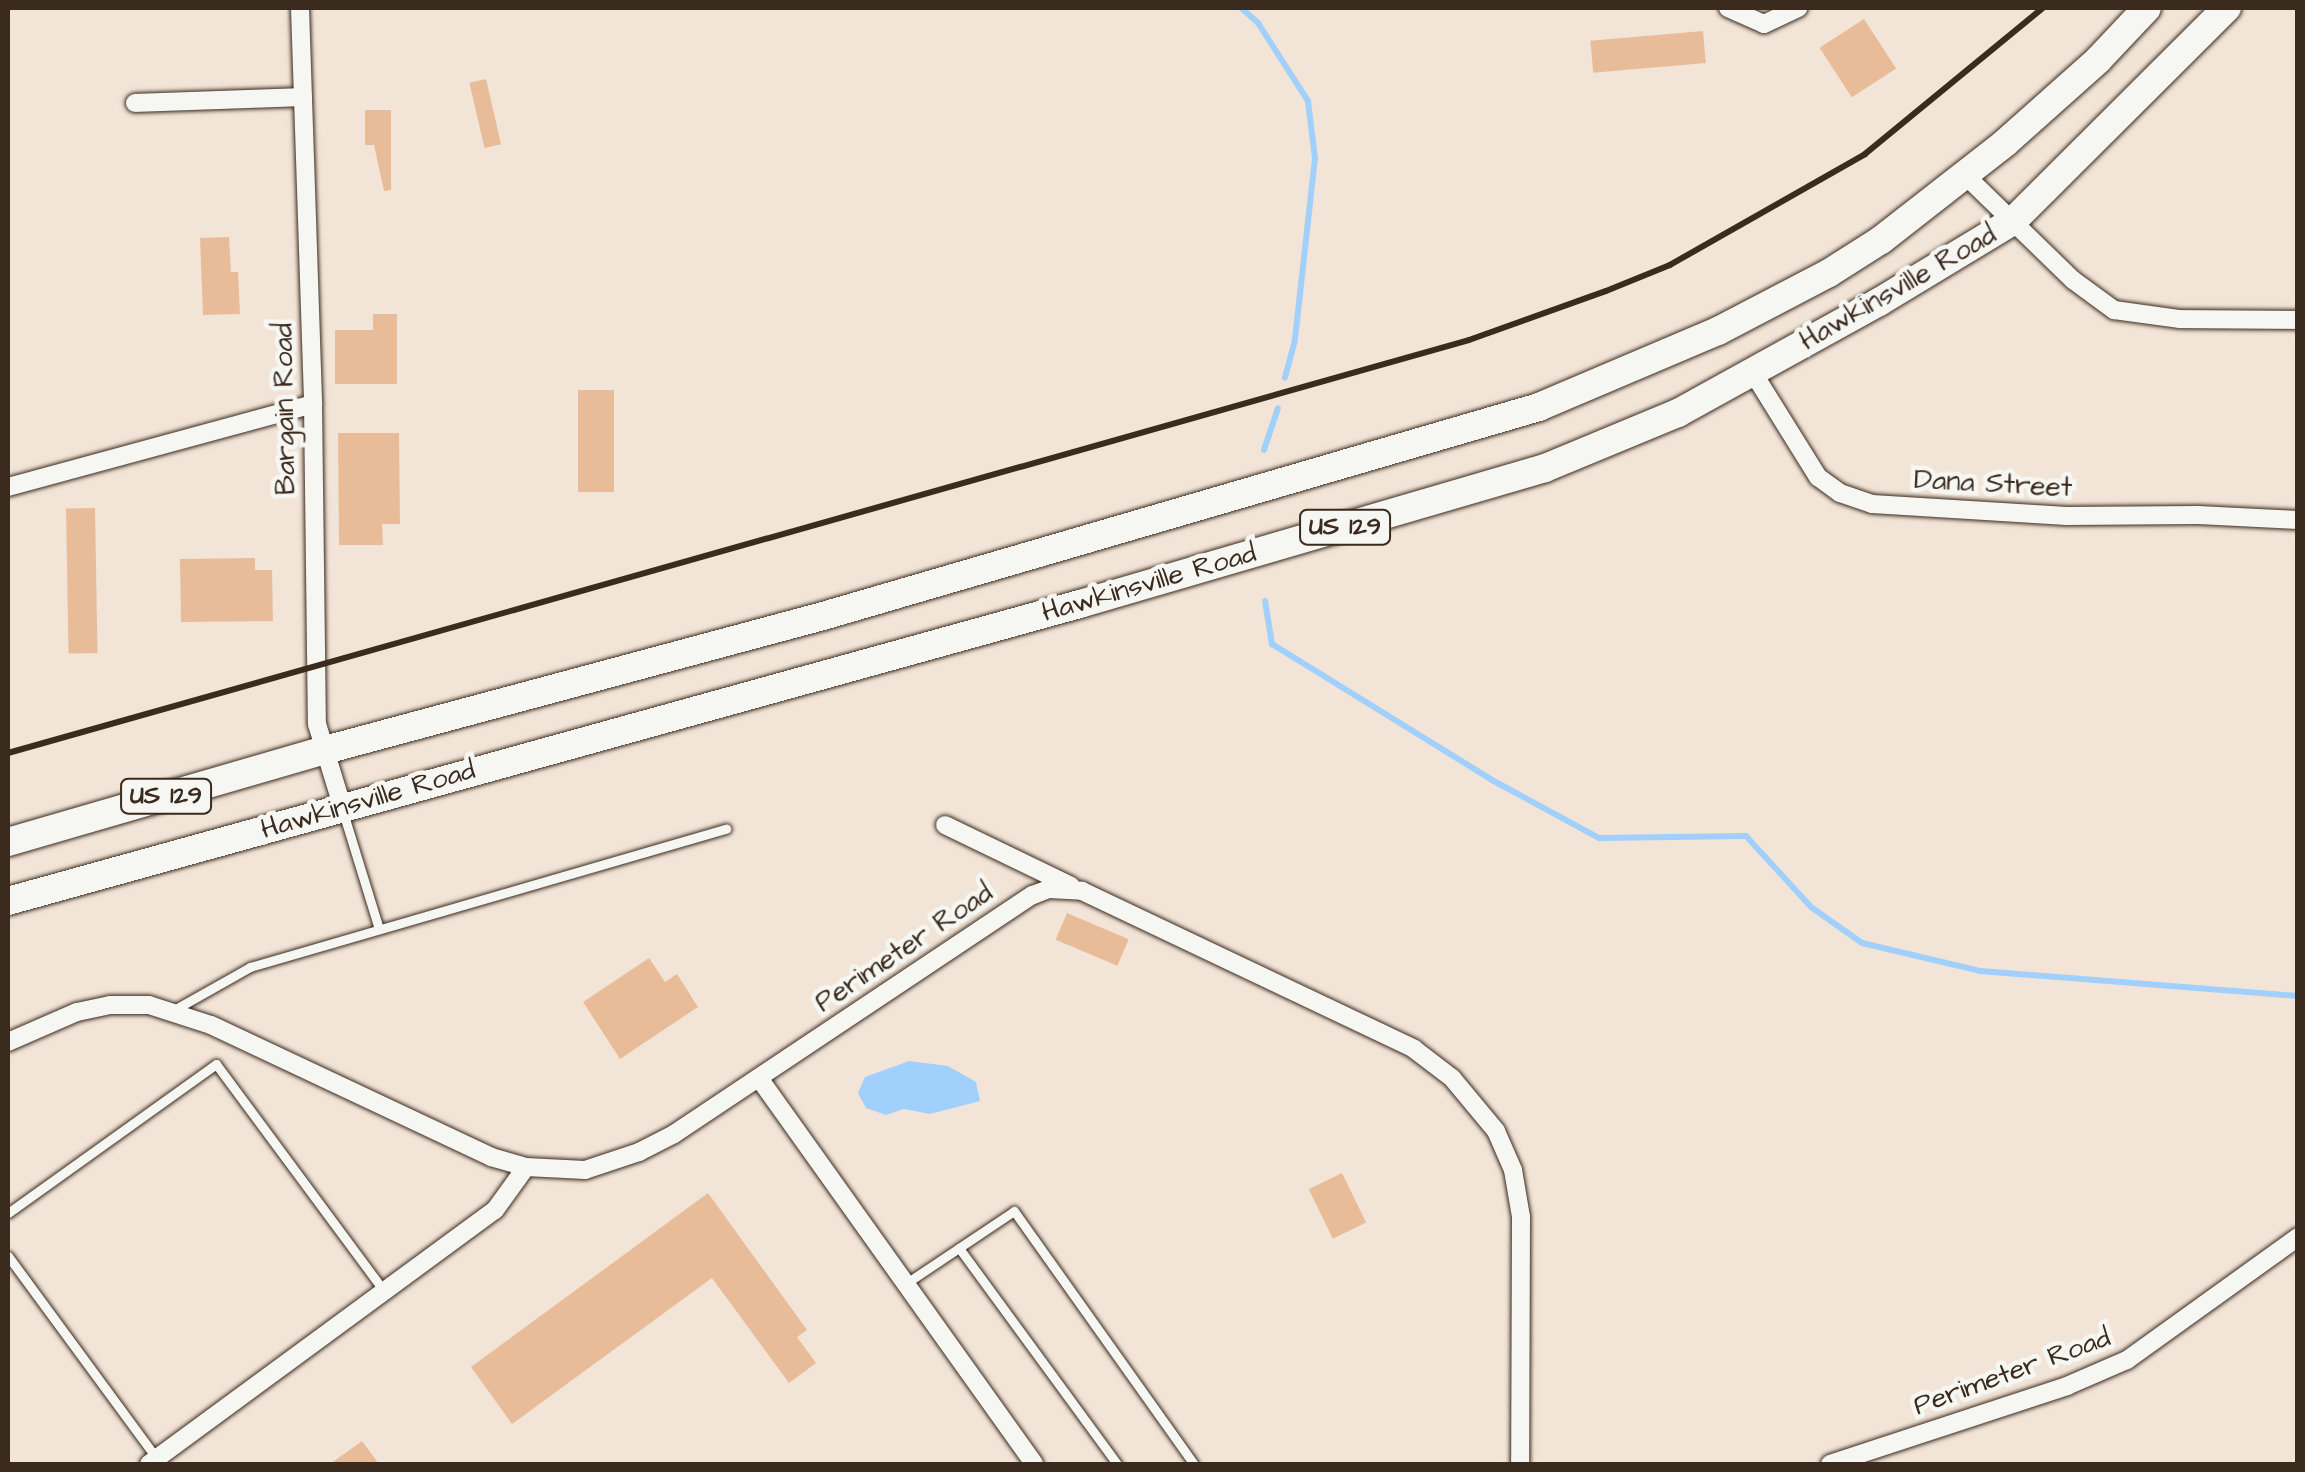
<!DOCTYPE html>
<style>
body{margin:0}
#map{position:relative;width:2305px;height:1472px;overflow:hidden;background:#f2e5d7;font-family:"Architects Daughter",sans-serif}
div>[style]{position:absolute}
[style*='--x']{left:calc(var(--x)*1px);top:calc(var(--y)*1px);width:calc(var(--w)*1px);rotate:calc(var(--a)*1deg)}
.water>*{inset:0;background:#a1d0fd}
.stream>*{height:6px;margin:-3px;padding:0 3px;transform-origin:3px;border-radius:3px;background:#a1d0fd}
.building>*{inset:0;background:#e9bc99;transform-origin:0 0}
.roads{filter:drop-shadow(0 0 2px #3b2a1e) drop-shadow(0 0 2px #3b2a1e)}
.service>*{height:9px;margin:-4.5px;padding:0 4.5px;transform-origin:4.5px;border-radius:4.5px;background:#f6f6f2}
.minor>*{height:18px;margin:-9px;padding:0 9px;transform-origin:9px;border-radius:9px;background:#f6f6f2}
.primary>*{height:28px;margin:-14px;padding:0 14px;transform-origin:14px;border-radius:14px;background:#f6f6f2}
.rail>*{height:6px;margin:-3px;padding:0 3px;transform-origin:3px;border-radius:3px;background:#3b2a1e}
span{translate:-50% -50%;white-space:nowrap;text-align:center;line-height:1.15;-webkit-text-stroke:9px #f6f6f2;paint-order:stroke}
.shield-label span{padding:2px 8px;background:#f6f6f2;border:2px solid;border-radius:8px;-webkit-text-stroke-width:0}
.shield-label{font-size:25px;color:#3b2a1e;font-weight:700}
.street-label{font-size:28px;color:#3b2a1e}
.frame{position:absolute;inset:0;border:10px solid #3b2a1e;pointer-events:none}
</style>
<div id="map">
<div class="water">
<i style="clip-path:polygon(909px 1061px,948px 1066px,976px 1082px,980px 1101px,930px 1114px,904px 1109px,886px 1115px,866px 1108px,858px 1093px,865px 1077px)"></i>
</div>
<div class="stream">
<i style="--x:1241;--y:8;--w:23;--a:41"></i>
<i style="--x:1258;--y:23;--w:93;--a:57.3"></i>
<i style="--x:1308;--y:101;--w:57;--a:83"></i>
<i style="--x:1315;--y:158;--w:183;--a:96.3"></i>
<i style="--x:1295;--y:340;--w:39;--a:105"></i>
<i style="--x:1264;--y:450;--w:44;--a:-71.6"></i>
<i style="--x:1265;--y:601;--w:44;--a:80.8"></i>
<i style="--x:1272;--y:644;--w:259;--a:31.7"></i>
<i style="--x:1492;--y:780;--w:122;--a:28.5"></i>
<i style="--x:1599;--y:838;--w:147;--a:-0.8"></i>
<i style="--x:1746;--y:836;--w:96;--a:47.5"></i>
<i style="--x:1811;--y:907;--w:62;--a:35.2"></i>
<i style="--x:1862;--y:943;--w:121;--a:13.3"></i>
<i style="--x:1980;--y:971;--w:319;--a:4.5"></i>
</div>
<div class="building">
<i style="left:1864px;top:19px;width:59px;height:53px;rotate:57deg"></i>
<i style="left:1703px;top:31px;width:32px;height:113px;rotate:85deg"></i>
<i style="left:486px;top:79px;width:67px;height:17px;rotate:77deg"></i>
<i style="clip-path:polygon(365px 110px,391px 110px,391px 190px,384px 191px,374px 145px,365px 145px)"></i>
<i style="clip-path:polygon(229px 237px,231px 272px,238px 272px,240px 314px,203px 315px,200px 238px)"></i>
<i style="clip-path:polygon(373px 314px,397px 314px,397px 384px,335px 384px,335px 330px,373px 330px)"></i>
<i style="left:578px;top:390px;width:36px;height:102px"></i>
<i style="clip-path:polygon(338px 433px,399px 433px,400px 524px,382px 524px,383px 545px,339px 545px)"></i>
<i style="left:95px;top:508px;width:145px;height:29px;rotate:89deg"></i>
<i style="clip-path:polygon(255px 558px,255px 570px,272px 570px,273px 621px,181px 622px,180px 559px)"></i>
<i style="left:1067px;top:913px;width:67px;height:29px;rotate:23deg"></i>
<i style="clip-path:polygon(649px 958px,665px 982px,677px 974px,698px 1007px,620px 1059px,583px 1002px)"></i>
<i style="left:1342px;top:1173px;width:55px;height:37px;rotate:64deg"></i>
<i style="clip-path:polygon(708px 1193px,807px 1330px,797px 1337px,816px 1363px,789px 1383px,712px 1278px,512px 1424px,471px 1367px)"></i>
<i style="clip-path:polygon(362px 1441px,379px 1464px,330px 1464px)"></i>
</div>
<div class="roads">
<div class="service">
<i style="--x:343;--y:812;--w:122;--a:72.9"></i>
<i style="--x:172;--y:1011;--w:90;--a:-29.4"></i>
<i style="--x:250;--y:967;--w:496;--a:-16.2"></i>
<i style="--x:8;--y:1213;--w:256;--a:-35.6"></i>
<i style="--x:216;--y:1064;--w:282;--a:53.5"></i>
<i style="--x:959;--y:1248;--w:268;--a:53.8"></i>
<i style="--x:8;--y:1256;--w:252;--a:53.7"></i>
<i style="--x:905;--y:1284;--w:131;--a:-33.8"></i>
<i style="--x:1014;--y:1211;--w:310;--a:54.6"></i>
</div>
<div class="minor">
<i style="--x:300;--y:8;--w:396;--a:88.1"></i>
<i style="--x:313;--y:404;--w:320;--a:89.3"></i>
<i style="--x:317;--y:724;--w:86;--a:73"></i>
<i style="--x:1728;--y:8;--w:39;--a:24"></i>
<i style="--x:1764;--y:24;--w:38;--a:-25"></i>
<i style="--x:135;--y:103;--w:168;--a:-2"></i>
<i style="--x:1966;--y:176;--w:149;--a:44.2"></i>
<i style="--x:2073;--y:280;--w:51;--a:36.2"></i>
<i style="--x:2114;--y:310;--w:67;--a:7.8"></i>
<i style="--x:2180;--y:319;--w:118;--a:0.5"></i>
<i style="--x:1752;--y:371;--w:125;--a:58.1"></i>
<i style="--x:1818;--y:477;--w:27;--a:36"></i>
<i style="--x:1840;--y:493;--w:34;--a:19"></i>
<i style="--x:1872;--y:504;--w:195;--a:3.5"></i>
<i style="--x:2067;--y:516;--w:131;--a:-0.4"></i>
<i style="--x:2198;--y:515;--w:100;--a:2.9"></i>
<i style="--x:8;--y:487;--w:316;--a:-15.2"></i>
<i style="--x:945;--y:825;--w:140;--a:25.8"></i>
<i style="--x:8;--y:1042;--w:75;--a:-23.5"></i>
<i style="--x:77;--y:1012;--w:34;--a:-12"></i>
<i style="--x:110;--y:1005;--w:39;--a:0"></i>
<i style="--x:149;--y:1005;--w:65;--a:17.9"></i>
<i style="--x:211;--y:1025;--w:310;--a:25.2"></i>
<i style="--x:491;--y:1157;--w:36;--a:16"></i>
<i style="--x:526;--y:1167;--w:59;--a:2.9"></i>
<i style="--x:585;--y:1170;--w:57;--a:-18.4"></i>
<i style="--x:639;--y:1152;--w:39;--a:-27"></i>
<i style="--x:674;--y:1134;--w:431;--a:-33.7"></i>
<i style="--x:1033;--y:895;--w:17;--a:-21"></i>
<i style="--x:1049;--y:889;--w:33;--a:3"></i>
<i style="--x:1082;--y:891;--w:368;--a:25.4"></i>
<i style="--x:1414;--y:1049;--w:48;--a:37.3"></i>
<i style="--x:1452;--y:1078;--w:69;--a:50.3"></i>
<i style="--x:1496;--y:1131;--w:43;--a:66.4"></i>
<i style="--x:1513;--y:1170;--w:48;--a:80.3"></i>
<i style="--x:1521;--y:1217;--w:247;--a:90.2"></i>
<i style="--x:759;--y:1078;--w:474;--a:54.5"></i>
<i style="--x:149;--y:1464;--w:429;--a:-36.3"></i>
<i style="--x:495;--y:1210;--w:53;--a:-54.2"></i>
<i style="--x:1830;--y:1464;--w:250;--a:-18.2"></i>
<i style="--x:2067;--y:1386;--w:65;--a:-23.4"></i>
<i style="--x:2127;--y:1360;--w:211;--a:-35.7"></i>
</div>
<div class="primary">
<i style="--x:8;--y:842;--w:330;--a:-16.2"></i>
<i style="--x:325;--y:750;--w:516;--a:-15.06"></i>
<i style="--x:823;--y:616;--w:746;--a:-16.27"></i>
<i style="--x:1539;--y:407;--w:194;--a:-23"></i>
<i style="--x:1718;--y:331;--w:125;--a:-27.6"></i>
<i style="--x:1829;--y:273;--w:62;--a:-32.4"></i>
<i style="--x:1881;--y:240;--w:157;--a:-38"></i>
<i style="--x:2005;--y:143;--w:125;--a:-41.7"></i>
<i style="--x:2098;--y:60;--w:71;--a:-46.7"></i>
<i style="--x:8;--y:901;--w:1112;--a:-15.49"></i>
<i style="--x:1080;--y:604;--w:484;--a:-16.3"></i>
<i style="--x:1545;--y:468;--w:144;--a:-22.5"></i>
<i style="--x:1678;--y:413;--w:230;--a:-28.9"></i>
<i style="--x:1879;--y:302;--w:157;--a:-31.2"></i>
<i style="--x:2013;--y:221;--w:302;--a:-44.9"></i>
</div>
</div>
<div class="rail">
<i style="--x:8;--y:753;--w:1518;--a:-15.78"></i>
<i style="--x:1469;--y:340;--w:145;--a:-19.7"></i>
<i style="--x:1606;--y:291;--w:69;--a:-22.1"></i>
<i style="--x:1670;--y:265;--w:224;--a:-29.6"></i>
<i style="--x:1865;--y:154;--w:230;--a:-39.4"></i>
</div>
<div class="shield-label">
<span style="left:1345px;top:527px">US 129</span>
<span style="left:166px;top:796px">US 129</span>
</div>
<div class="street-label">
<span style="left:1898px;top:288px;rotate:-30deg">Hawkinsville Road</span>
<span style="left:285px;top:409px;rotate:-91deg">Bargain Road</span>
<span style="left:1993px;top:484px;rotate:3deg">Dana Street</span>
<span style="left:1149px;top:583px;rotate:-16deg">Hawkinsville Road</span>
<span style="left:368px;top:800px;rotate:-16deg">Hawkinsville Road</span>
<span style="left:904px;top:948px;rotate:-34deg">Perimeter Road</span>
<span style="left:2012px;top:1372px;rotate:-20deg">Perimeter Road</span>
</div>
<div class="frame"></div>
</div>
